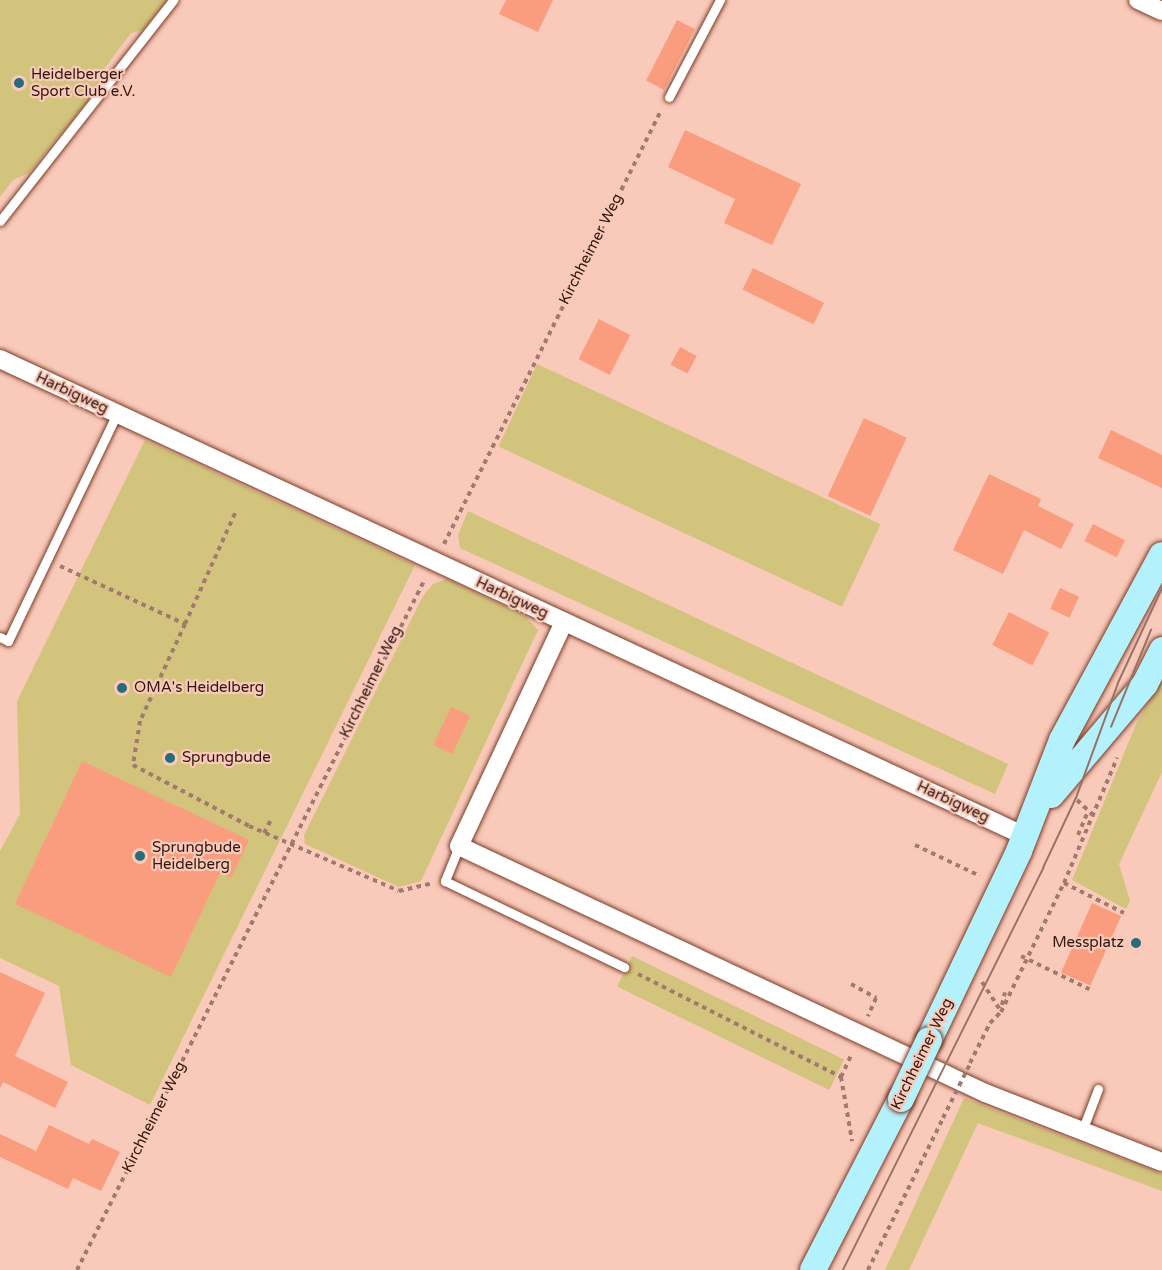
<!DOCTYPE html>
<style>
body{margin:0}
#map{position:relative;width:1162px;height:1270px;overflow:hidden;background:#f9c9ba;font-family:"Varela Round",sans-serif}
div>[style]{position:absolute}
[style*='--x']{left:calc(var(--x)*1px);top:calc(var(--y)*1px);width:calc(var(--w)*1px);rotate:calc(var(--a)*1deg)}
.green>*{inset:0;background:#d2c47d;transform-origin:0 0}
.building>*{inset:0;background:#fa9c7e;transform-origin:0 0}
.path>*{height:4px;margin-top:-2px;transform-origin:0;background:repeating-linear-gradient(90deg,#a17a6d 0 4.5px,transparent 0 9px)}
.roads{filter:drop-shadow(0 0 2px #7d3b26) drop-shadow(0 0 2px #7d3b26)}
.lane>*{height:9px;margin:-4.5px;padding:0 4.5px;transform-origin:4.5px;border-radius:4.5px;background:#fff}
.street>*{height:18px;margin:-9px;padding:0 9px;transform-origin:9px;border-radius:9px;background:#fff}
.secondary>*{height:26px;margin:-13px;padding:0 13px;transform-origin:13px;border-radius:13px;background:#b3f1fd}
.tram>*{height:1.5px;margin:-0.75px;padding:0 0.75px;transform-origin:0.75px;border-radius:0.75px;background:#987266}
.path-bridge>*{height:4px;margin-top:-2px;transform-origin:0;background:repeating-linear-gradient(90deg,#a17a6d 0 4.5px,transparent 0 9px)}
.bridges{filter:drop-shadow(0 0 2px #7d3b26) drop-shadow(0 0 2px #7d3b26)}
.secondary-bridge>*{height:26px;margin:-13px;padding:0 13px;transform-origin:13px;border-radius:13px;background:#b3f1fd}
.dots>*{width:16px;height:16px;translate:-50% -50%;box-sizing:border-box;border:3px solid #f9c9ba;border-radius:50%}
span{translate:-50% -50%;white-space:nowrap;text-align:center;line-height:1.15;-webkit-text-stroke:4.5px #f9c9ba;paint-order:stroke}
.poi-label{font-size:15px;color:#32160d}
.left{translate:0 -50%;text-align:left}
.right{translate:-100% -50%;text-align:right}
.street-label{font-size:15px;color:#32160d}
</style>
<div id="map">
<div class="green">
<i style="clip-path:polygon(0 0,167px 0,143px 30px,131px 33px,104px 69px,104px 81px,29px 173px,13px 180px,0 197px)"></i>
<i style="left:537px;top:364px;width:379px;height:91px;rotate:25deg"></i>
<i style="clip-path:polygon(145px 440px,415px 565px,150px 1105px,71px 1065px,59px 986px,0 958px,0 851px,20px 814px,17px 701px)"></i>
<i style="clip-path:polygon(468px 511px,1008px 764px,995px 794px,460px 548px,458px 535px)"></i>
<i style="clip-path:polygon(447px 579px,525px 616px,538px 630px,421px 881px,399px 887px,305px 844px,304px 835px,423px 596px,433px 584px)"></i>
<i style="clip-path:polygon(1162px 681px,1162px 772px,1119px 864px,1130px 901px,1126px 909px,1072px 880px,1137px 722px)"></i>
<i style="left:632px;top:956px;width:236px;height:34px;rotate:26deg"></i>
<i style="clip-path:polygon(964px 1098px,1162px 1174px,1162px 1191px,978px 1123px,909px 1270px,885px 1270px)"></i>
</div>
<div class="building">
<i style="clip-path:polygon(506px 0,553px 0,538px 32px,499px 14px)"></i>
<i style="left:677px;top:20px;width:20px;height:68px;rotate:27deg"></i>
<i style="clip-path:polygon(685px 130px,801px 184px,772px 245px,724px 223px,735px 199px,668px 167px)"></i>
<i style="left:753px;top:268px;width:79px;height:24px;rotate:26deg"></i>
<i style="left:599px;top:319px;width:35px;height:45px;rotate:27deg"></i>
<i style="left:680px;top:347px;width:19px;height:20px;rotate:28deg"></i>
<i style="left:864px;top:418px;width:47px;height:86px;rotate:25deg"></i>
<i style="clip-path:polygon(1111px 430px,1162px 455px,1162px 488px,1098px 458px)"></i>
<i style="clip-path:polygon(989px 474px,1041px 499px,1038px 506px,1074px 524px,1061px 549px,1024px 530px,1003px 574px,953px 550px)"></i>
<i style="left:1093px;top:524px;width:36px;height:19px;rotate:27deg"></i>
<i style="left:1060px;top:588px;width:21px;height:23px;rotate:25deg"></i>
<i style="left:1009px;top:612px;width:45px;height:37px;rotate:27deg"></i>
<i style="left:451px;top:707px;width:21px;height:42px;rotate:25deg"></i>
<i style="clip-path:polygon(82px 761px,249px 840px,231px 878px,220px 873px,171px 977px,15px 904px)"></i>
<i style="left:1092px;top:903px;width:32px;height:76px;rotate:24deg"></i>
<i style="clip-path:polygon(0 972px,45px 993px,15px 1056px,68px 1082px,55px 1108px,3px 1082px,0 1088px)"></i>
<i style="clip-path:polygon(49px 1125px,89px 1144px,92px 1139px,120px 1152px,101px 1191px,73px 1178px,68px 1189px,0 1157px,0 1134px,36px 1151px)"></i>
</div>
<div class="path">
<i style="--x:444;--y:544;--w:484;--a:-63.4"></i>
<i style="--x:60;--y:566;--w:138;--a:24.9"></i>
<i style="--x:185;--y:624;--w:107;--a:114.9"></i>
<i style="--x:140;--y:721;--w:45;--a:99"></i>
<i style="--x:133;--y:765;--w:131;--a:27.7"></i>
<i style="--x:249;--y:826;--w:163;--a:23.4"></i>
<i style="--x:399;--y:891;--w:32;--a:-13"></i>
<i style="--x:185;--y:624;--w:124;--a:-65.7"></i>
<i style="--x:1077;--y:800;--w:25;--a:43"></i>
<i style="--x:264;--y:833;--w:17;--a:-62"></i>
<i style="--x:1078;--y:835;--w:23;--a:-67"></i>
<i style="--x:915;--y:845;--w:72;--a:25.5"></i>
<i style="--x:1064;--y:883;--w:67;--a:26.6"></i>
<i style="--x:1021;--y:956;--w:76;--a:25.9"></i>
<i style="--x:638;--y:974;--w:228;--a:26.9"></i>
<i style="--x:841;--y:1077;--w:65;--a:80.2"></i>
<i style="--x:982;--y:982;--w:35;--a:57"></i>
<i style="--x:851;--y:984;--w:29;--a:29"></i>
<i style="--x:876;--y:998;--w:20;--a:114"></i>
<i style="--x:1002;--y:1005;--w:13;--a:-77"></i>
<i style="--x:970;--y:1063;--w:45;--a:-63.4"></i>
<i style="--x:990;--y:1023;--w:16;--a:-45"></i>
<i style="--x:1001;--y:1012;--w:144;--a:-64"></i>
<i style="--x:1064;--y:883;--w:136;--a:-67"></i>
<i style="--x:841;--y:1077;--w:26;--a:-65"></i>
<i style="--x:77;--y:1270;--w:774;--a:-63.27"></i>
<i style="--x:868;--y:1270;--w:169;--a:-63.7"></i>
</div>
<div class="roads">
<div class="lane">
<i style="--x:669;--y:97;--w:110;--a:-62.3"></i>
<i style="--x:0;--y:221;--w:281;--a:-51.9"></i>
<i style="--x:0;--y:637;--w:9;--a:27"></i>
<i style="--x:8;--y:641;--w:252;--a:-64.4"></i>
<i style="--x:459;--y:846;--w:38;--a:112"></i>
<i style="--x:445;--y:881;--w:199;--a:25.7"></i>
<i style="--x:1082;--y:1131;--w:45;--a:-69.1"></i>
</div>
<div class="street">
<i style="--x:1138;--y:0;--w:26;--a:25"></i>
<i style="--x:0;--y:359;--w:1131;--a:24.96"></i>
<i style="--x:564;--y:622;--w:247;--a:115.1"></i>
<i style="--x:459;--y:846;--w:581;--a:25.15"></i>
<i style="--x:985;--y:1093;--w:190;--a:21.3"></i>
</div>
<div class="secondary">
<i style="--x:1051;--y:795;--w:145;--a:-49.7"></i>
<i style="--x:1145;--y:684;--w:38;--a:-63"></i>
<i style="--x:929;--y:1040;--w:209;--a:-64.5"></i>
<i style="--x:1019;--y:851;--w:119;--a:-68.8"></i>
<i style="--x:1062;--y:740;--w:210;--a:-61.6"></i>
<i style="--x:813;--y:1270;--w:192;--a:-62.8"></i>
</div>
</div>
<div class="tram">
<i style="--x:1111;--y:727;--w:105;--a:-67.6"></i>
<i style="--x:843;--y:1270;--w:449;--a:-63.5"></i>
<i style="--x:1043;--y:868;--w:77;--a:-64.8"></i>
<i style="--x:1076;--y:798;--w:122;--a:-69.9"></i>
<i style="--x:1118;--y:683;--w:105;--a:-65.1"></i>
</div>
<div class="path-bridge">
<i style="--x:943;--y:1118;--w:60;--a:-63.4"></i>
</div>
<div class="bridges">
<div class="secondary-bridge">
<i style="--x:901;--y:1099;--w:65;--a:-64.6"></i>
</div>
</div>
<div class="dots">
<i style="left:19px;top:83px;background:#286b7d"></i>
<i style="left:122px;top:688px;background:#286b7d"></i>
<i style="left:170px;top:758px;background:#286b7d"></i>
<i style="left:140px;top:856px;background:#286b7d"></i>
<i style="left:1136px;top:943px;background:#286b7d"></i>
</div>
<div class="poi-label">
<span class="left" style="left:31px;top:83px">Heidelberger<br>Sport Club e.V.</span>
<span class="left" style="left:134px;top:688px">OMA's Heidelberg</span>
<span class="left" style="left:182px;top:758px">Sprungbude</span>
<span class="left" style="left:152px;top:856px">Sprungbude<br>Heidelberg</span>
<span class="right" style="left:1124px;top:943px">Messplatz</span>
</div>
<div class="street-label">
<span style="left:591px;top:249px;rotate:-63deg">Kirchheimer Weg</span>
<span style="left:72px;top:393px;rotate:25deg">Harbigweg</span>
<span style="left:512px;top:598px;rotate:25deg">Harbigweg</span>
<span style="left:371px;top:682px;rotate:-64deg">Kirchheimer Weg</span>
<span style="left:953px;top:802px;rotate:25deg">Harbigweg</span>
<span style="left:922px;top:1054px;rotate:-64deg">Kirchheimer Weg</span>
<span style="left:154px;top:1117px;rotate:-63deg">Kirchheimer Weg</span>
</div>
</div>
